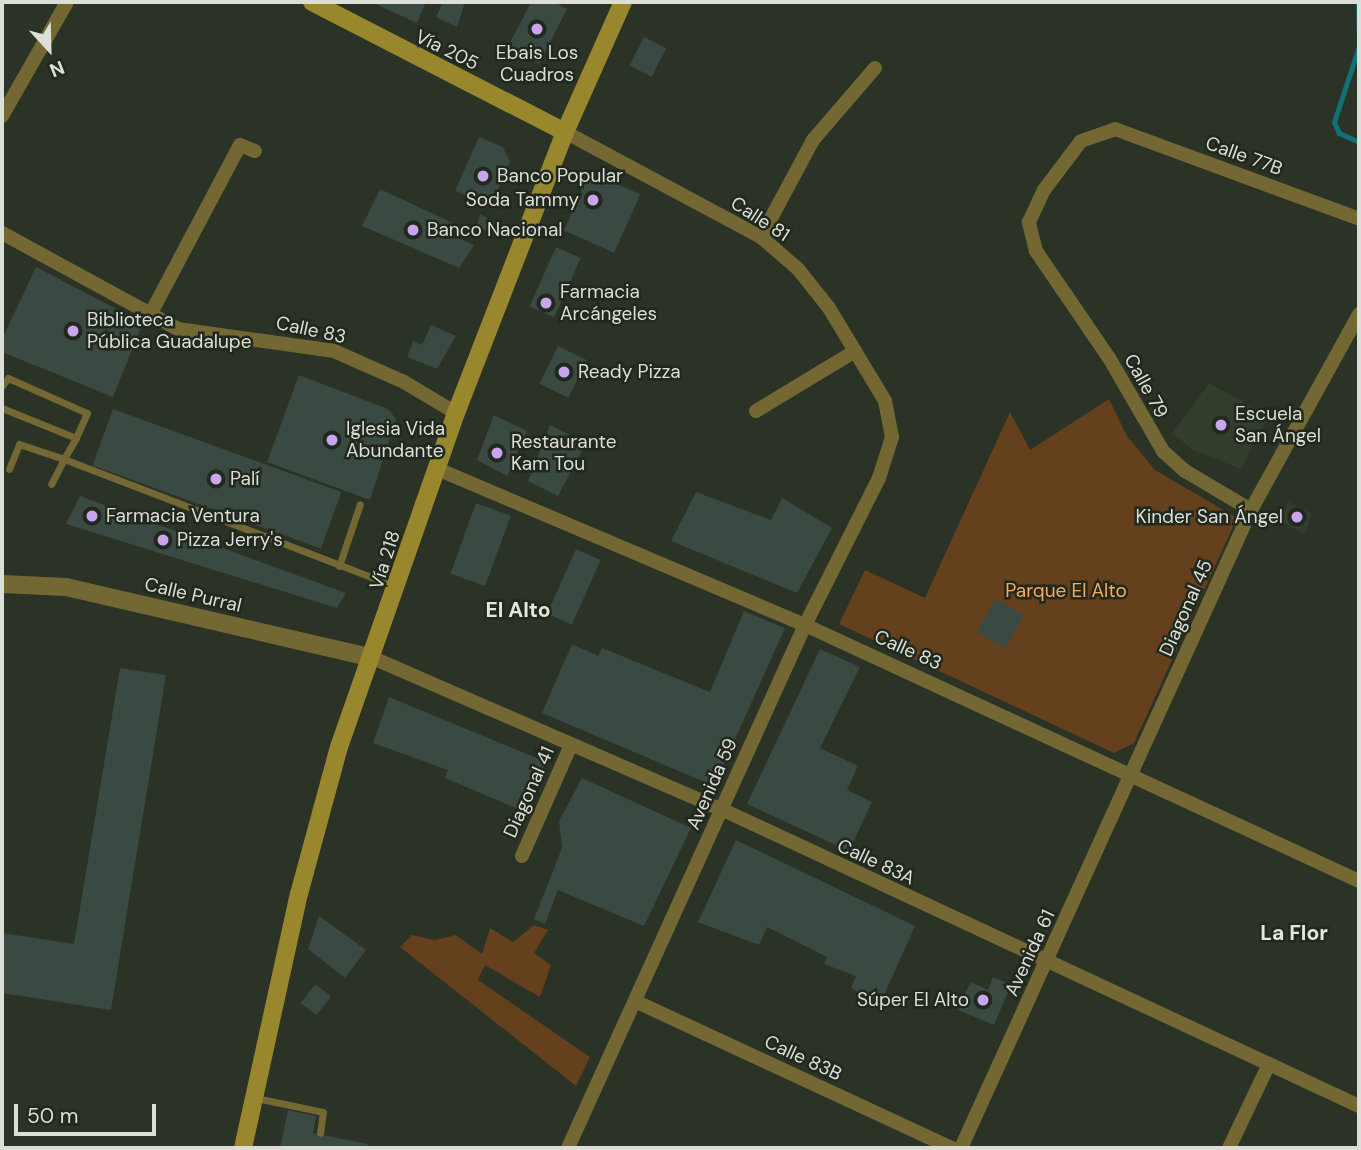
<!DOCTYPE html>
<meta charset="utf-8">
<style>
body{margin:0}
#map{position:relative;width:1361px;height:1150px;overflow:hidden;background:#2b3226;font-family:"DM Sans",sans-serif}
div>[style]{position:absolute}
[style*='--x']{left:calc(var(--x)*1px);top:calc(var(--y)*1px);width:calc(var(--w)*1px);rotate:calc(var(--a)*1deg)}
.built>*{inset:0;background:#333d2c}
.green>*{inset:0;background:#65401c}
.stream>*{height:5px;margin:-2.5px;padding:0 2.5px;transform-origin:2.5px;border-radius:2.5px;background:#117178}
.building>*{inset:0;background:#3b4943;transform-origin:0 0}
.service>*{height:7px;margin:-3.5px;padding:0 3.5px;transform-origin:3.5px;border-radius:3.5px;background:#736834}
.minor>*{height:14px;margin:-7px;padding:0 7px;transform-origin:7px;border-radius:7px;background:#736834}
.tertiary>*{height:18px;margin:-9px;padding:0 9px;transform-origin:9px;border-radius:9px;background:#736834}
.secondary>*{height:18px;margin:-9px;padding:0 9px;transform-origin:9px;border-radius:9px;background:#99872d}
.dots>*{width:19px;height:19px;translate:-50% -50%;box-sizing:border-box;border:4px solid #21281d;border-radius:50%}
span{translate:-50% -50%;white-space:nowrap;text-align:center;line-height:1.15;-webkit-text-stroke:5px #21281d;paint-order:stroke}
.street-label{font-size:19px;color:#dbdfd8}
.poi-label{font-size:19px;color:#dbdfd8}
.left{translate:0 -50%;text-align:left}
.right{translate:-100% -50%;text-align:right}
.park-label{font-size:19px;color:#faab5e}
.neighbourhood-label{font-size:21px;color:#dfe8d9;font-weight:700}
.frame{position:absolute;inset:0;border:4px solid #dbdfd8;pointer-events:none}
.north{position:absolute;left:14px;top:14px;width:70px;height:70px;-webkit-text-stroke:5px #21281d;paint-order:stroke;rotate:158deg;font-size:19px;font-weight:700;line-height:28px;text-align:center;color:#dbdfd8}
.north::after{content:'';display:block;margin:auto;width:24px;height:32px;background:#dbdfd8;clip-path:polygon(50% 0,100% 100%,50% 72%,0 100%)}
.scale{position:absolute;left:14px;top:1104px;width:142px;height:32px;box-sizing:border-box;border:4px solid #dbdfd8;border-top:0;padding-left:9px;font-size:21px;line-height:24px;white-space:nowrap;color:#dbdfd8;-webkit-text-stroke:5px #21281d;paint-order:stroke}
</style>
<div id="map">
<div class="built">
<i style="clip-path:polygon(1209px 383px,1269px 416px,1241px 469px,1193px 450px,1172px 433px)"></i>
<i style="clip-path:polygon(1289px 502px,1312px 513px,1305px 535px,1280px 521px)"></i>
</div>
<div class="green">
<i style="clip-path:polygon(1109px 399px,1127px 436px,1155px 470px,1237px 518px,1134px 743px,1114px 753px,839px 624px,865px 570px,925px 598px,1010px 412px,1030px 450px)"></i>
<i style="clip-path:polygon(534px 925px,548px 930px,534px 953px,551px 965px,540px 997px,485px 965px,478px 980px,590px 1057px,576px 1086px,400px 947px,412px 935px,435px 940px,456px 935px,482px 954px,490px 928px,513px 942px)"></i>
</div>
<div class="stream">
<i style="--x:1358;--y:2;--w:44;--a:88.7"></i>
<i style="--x:1359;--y:46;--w:80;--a:108.2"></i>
<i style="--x:1334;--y:122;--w:12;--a:66"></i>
<i style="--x:1339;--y:133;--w:22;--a:24"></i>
</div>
<div class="building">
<i style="clip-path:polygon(371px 2px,426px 2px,417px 23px)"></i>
<i style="clip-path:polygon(443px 2px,465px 2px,457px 27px,436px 17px)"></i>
<i style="clip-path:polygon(531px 2px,554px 2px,567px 9px,539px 64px,507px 49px)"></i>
<i style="left:644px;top:37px;width:25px;height:32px;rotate:27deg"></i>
<i style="clip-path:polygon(479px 137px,503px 147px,510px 162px,491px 206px,455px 191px)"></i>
<i style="left:590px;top:172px;width:55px;height:64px;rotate:24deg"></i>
<i style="clip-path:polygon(380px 189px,457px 225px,451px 235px,474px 245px,459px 268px,362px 226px)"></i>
<i style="clip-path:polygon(480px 214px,497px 223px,491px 234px,477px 226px)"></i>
<i style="left:556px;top:247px;width:27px;height:65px;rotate:24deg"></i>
<i style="clip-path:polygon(36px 267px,143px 323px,113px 397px,2px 352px,2px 339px)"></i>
<i style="clip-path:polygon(431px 325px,456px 336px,437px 369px,407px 357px,413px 341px,422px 345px)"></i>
<i style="left:558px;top:346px;width:32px;height:42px;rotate:26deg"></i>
<i style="clip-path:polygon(299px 375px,388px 409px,396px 419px,370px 500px,267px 462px)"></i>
<i style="left:113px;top:409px;width:243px;height:60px;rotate:20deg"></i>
<i style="clip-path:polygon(494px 415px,527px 431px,507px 476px,477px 460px)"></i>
<i style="clip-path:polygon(550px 425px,586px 443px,558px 496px,528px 481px)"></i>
<i style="clip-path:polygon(696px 492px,771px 520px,782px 498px,832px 528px,797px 593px,671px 541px)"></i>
<i style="clip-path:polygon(80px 496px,346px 593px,337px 608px,66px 524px)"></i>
<i style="left:476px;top:503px;width:37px;height:75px;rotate:20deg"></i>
<i style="left:576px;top:549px;width:27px;height:71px;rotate:24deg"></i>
<i style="left:995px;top:599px;width:33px;height:38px;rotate:29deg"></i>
<i style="clip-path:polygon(744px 611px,785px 628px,714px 786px,542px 713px,572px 644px,598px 656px,602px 648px,710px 692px)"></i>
<i style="clip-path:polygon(820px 649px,860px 667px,820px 748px,858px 766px,847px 790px,872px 802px,849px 851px,747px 804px)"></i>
<i style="clip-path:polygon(120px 668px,166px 675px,111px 1010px,2px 993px,2px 933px,74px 944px)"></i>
<i style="clip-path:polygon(389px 697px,546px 762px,523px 811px,445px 778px,448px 770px,373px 743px)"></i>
<i style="clip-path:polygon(582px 778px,691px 828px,644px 926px,558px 890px,545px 924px,534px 919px,562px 848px,559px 821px)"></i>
<i style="clip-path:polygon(736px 840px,915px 926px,880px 1004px,851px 988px,856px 976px,824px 964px,827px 957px,767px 927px,759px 945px,698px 922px)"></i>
<i style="clip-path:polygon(319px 916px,366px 950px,345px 978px,308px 949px)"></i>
<i style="clip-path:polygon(993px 977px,1011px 985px,994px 1025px,956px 1009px,971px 982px,988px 990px)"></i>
<i style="left:315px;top:984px;width:20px;height:24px;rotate:37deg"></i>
<i style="clip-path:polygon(288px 1110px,316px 1116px,313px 1133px,368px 1144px,367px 1148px,280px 1148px)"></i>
</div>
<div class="service">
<i style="--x:2;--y:386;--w:10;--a:-53"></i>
<i style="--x:8;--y:378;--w:86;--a:23.9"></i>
<i style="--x:87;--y:413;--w:27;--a:114"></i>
<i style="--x:76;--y:438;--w:80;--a:-157.9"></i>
<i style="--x:76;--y:438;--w:24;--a:120"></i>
<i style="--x:64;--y:459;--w:352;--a:21"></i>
<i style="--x:9;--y:469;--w:27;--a:-68"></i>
<i style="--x:19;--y:444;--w:47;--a:18.4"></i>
<i style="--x:64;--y:459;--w:28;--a:117"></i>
<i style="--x:339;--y:566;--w:65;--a:-71.3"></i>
<i style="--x:256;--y:1098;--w:68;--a:11.8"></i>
<i style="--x:323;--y:1112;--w:21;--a:98"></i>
</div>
<div class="minor">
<i style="--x:2;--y:116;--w:131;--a:-60.3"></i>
<i style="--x:565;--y:132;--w:222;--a:28.2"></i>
<i style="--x:761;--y:237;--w:49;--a:40.9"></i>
<i style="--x:798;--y:269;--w:50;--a:51.5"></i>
<i style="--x:829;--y:308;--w:109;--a:58.9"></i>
<i style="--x:885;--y:401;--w:37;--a:79"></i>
<i style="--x:892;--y:437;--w:43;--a:107.6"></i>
<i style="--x:879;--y:478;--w:165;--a:116.7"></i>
<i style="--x:805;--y:625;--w:574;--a:114.38"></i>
<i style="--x:2;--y:233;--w:200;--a:28.6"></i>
<i style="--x:178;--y:329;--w:158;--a:8"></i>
<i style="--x:334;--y:351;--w:77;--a:23.9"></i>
<i style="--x:404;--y:382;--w:61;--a:30.8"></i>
<i style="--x:761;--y:237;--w:110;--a:-61.8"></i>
<i style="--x:813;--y:140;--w:95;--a:-49.3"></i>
<i style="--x:151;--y:313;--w:190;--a:-62.1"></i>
<i style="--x:240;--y:145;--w:16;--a:22"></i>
<i style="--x:756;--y:411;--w:116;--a:-31.2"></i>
<i style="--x:435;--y:468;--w:402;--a:23"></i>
<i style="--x:805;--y:625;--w:610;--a:24.8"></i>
<i style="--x:1251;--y:510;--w:77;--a:-149.4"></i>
<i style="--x:1185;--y:471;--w:30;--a:-138"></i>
<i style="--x:1163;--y:451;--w:108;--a:-120.1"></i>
<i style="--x:1109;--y:358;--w:130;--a:-124.3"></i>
<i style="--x:1036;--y:251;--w:30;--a:-104"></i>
<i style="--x:1029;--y:222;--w:35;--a:-65"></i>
<i style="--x:1044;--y:190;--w:61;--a:-52.9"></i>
<i style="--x:1081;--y:141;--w:36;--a:-19"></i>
<i style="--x:1115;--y:129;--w:260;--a:20.2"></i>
<i style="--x:373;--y:658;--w:379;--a:23.5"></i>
<i style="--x:721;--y:809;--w:704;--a:24.96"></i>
<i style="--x:522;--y:856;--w:121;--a:-66.2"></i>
<i style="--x:637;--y:1002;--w:347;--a:24.9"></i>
<i style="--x:961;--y:1148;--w:701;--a:-65.56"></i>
<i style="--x:1251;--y:510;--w:224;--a:-61.1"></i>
<i style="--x:1229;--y:1148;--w:93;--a:-64.5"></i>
</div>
<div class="tertiary">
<i style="--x:2;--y:584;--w:64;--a:2.7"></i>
<i style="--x:66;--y:587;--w:315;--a:13"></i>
</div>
<div class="secondary">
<i style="--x:312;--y:2;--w:284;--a:27.2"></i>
<i style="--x:243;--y:1148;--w:260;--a:-77.6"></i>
<i style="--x:299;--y:894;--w:152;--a:-74.8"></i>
<i style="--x:339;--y:747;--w:354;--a:-70.7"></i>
<i style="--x:456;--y:413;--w:301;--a:-68.8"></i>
<i style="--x:565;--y:132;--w:142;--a:-66"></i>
</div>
<div class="dots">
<i style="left:537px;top:29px;background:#c8a5ee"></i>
<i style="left:483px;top:176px;background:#c8a5ee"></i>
<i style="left:593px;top:200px;background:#c8a5ee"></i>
<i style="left:413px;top:230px;background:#c8a5ee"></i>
<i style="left:546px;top:303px;background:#c8a5ee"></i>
<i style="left:73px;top:331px;background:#c8a5ee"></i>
<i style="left:564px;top:372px;background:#c8a5ee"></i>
<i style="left:1221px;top:425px;background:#c8a5ee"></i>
<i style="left:332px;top:440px;background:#c8a5ee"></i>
<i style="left:497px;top:453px;background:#c8a5ee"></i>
<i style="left:216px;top:479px;background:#c8a5ee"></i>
<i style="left:92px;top:516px;background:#c8a5ee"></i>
<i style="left:1297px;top:517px;background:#c8a5ee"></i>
<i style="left:163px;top:540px;background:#c8a5ee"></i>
<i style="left:983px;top:1000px;background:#c8a5ee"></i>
</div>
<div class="street-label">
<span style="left:447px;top:50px;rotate:26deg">Vía 205</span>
<span style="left:1244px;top:156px;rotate:20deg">Calle 77B</span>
<span style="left:760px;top:219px;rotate:33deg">Calle 81</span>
<span style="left:311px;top:330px;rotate:12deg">Calle 83</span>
<span style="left:1146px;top:386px;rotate:61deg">Calle 79</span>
<span style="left:385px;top:560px;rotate:-72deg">Vía 218</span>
<span style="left:193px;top:595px;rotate:13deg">Calle Purral</span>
<span style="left:1186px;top:608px;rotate:-66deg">Diagonal 45</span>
<span style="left:908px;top:650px;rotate:24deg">Calle 83</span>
<span style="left:712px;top:784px;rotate:-66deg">Avenida 59</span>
<span style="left:529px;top:792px;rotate:-66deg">Diagonal 41</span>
<span style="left:876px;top:862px;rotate:25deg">Calle 83A</span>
<span style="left:1030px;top:953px;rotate:-65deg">Avenida 61</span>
<span style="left:803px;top:1058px;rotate:25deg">Calle 83B</span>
</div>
<div class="poi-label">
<span style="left:537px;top:64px">Ebais Los<br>Cuadros</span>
<span class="left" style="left:497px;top:176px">Banco Popular</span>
<span class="right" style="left:579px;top:200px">Soda Tammy</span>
<span class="left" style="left:427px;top:230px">Banco Nacional</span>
<span class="left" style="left:560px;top:303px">Farmacia<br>Arcángeles</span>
<span class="left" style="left:87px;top:331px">Biblioteca<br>Pública Guadalupe</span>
<span class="left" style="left:578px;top:372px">Ready Pizza</span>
<span class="left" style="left:1235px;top:425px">Escuela<br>San Ángel</span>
<span class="left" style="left:346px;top:440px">Iglesia Vida<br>Abundante</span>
<span class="left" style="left:511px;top:453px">Restaurante<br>Kam Tou</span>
<span class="left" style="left:230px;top:479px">Palí</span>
<span class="left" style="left:106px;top:516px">Farmacia Ventura</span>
<span class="right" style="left:1283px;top:517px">Kinder San Ángel</span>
<span class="left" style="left:177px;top:540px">Pizza Jerry's</span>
<span class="right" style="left:969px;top:1000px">Súper El Alto</span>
</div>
<div class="park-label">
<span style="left:1066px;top:591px">Parque El Alto</span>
</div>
<div class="neighbourhood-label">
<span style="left:518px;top:610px">El Alto</span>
<span style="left:1294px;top:933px">La Flor</span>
</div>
<div class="frame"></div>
<div class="north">N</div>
<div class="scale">50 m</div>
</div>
